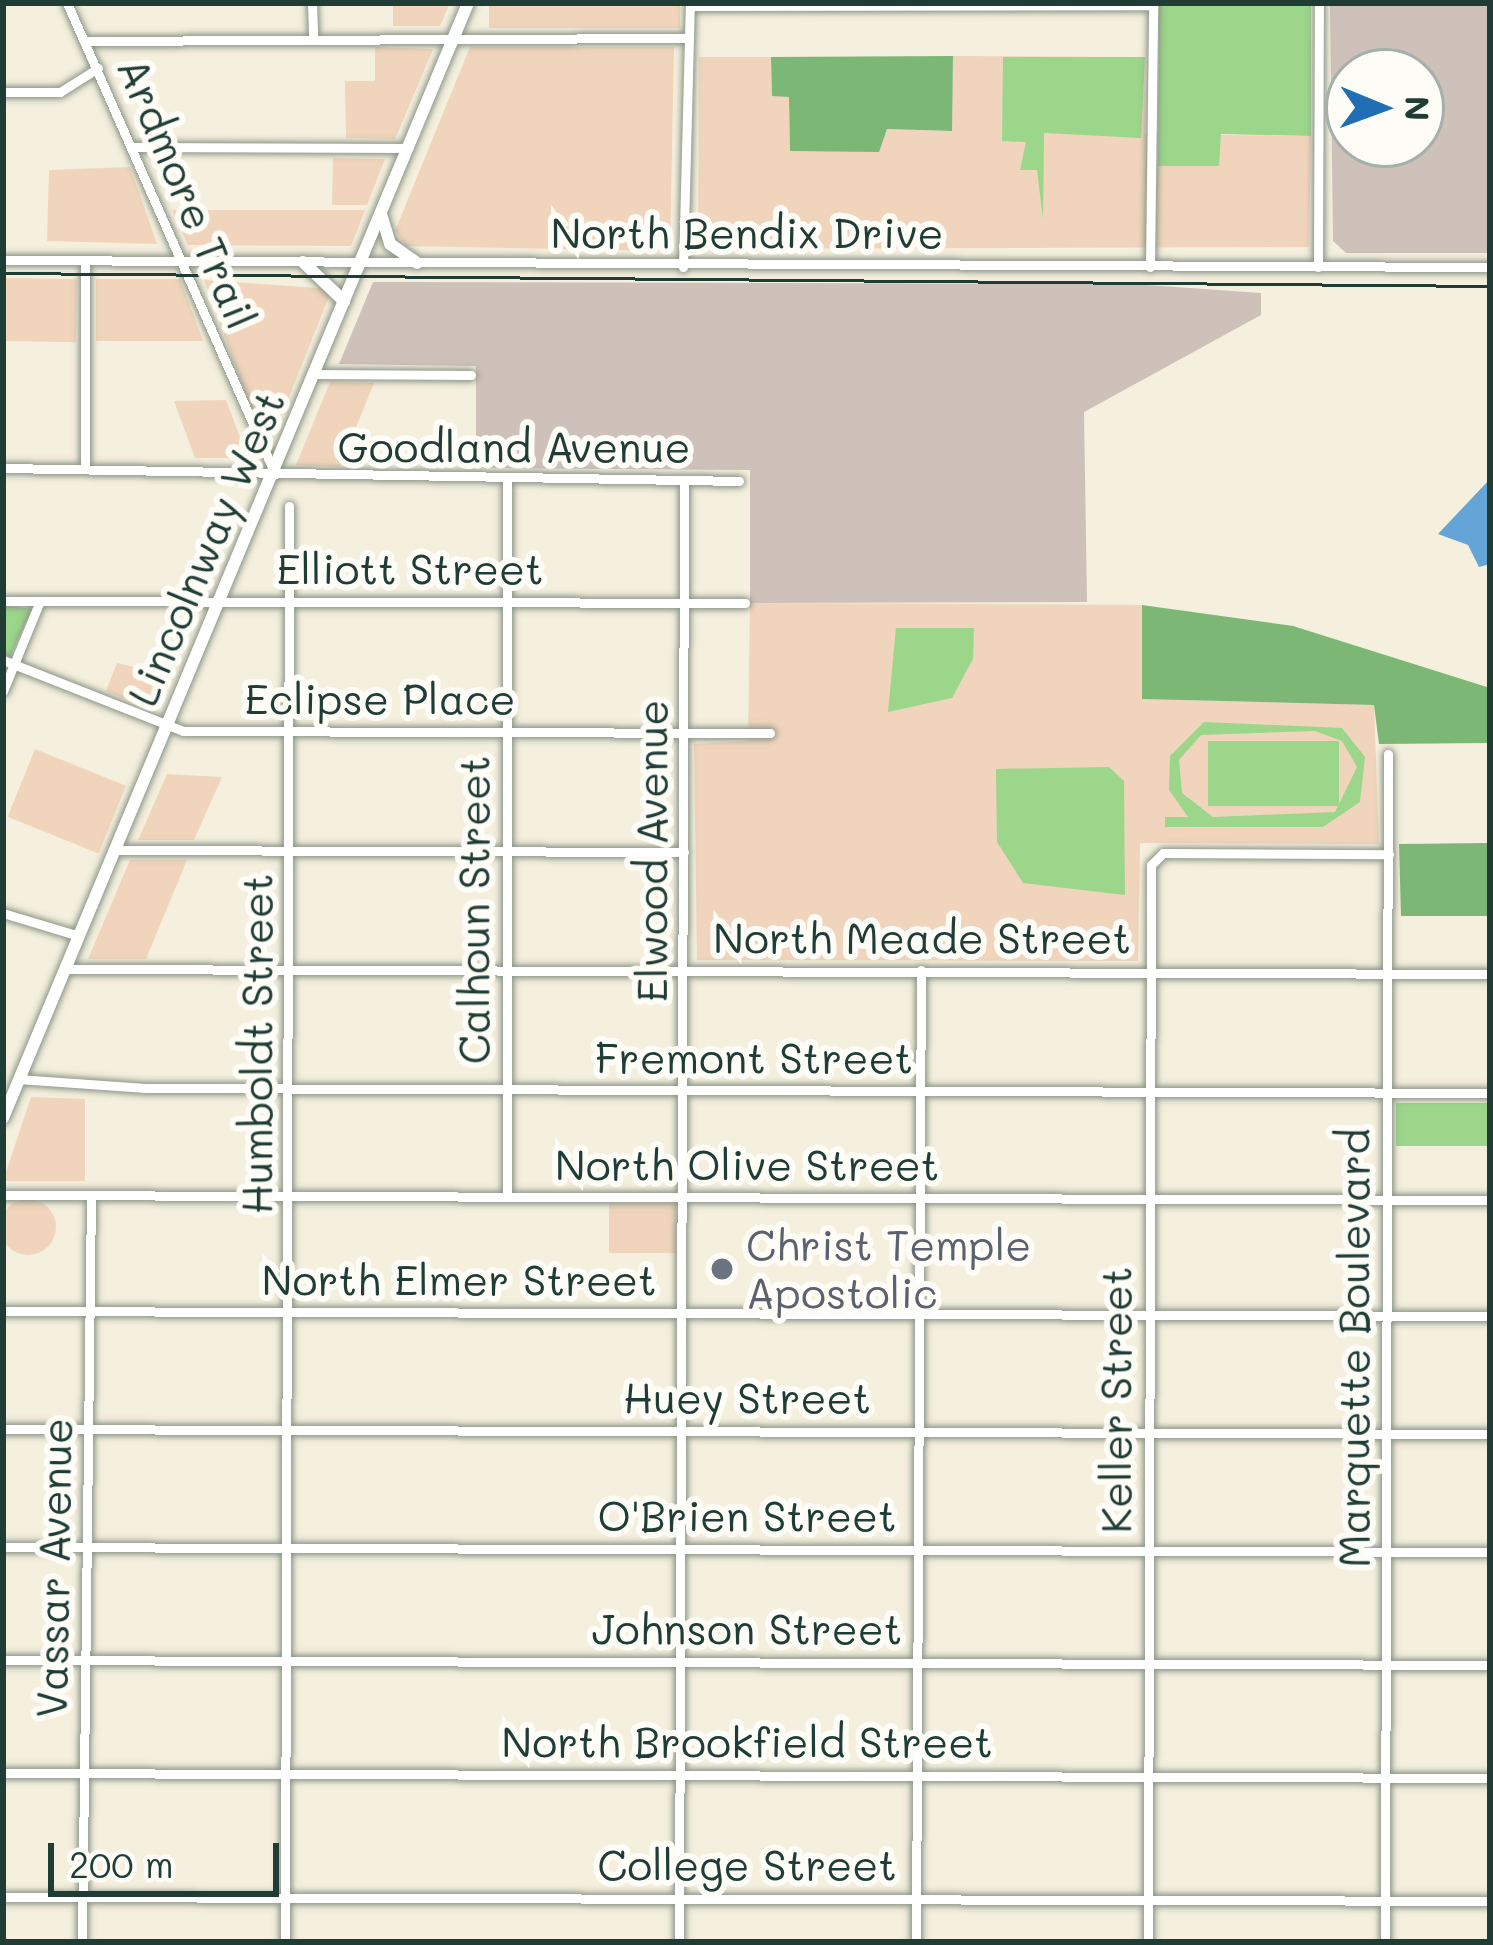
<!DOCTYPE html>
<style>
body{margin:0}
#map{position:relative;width:1493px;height:1945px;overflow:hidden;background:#f5efdd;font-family:Mali,sans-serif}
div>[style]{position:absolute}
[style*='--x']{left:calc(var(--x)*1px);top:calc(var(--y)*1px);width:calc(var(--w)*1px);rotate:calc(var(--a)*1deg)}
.built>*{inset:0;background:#f0d5bc;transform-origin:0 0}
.round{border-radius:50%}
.industrial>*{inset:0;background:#cec1b9}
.green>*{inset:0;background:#9bd68a;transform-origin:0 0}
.forest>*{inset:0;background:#7cb776}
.water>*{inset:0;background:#64a4d7}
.roads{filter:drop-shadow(0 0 3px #8a9688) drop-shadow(0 0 3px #8a9688)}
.minor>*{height:9px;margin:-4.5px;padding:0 4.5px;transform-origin:4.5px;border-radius:4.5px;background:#fff}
.major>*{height:12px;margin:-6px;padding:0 6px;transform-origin:6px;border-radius:6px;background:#fff}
.rail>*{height:3px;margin:-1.5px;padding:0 1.5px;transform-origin:1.5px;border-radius:1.5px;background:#1f3d34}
.dots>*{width:33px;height:33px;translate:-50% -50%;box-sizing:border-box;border:6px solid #fdfcf7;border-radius:50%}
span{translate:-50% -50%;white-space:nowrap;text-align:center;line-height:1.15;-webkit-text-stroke:12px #fdfcf7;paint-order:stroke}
.street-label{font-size:42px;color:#1f3d34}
.worship-label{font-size:42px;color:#5b616d}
.left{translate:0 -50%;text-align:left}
.frame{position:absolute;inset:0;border:6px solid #1f3d34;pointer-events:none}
.north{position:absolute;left:1325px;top:48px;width:120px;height:120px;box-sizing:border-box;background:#fdfcf7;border:3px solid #a4b0a9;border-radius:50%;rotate:91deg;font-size:33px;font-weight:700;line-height:48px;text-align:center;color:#1f3d34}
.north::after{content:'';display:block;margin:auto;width:42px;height:54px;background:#1f6fb2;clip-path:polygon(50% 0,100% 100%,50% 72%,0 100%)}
.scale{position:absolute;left:48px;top:1843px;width:231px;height:54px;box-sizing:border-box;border:6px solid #1f3d34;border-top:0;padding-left:15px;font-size:36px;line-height:42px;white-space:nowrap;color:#1f3d34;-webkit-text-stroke:9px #fdfcf7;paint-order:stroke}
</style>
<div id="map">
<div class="built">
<i style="clip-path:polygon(393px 3px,450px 3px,440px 26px,393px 26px)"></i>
<i style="left:489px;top:3px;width:191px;height:25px"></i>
<i style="clip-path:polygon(375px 47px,433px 49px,395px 139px,346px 138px,345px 81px,375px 81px)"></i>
<i style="clip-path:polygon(470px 47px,674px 47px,670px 251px,406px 246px,395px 231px)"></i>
<i style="clip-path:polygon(953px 56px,1145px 57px,1145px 134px,1311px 136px,1309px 247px,698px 249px,699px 57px,771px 57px,772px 96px,789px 96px,790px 150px,887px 129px,951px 131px)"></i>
<i style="clip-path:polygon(333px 158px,385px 159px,367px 205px,332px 205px)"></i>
<i style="clip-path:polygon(130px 167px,157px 244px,47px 241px,49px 170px)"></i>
<i style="clip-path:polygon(172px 210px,365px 210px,351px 246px,188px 245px)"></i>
<i style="left:3px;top:278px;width:74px;height:63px;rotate:1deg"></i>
<i style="clip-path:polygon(96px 279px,180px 279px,203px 341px,96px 341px)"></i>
<i style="clip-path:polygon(204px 280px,332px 289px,269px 447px,265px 447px)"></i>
<i style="clip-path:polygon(330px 382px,374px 383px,340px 467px,296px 465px)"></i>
<i style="clip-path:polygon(226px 400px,248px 458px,195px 458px,174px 401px)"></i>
<i style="clip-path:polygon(750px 603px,1142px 605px,1143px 699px,1374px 705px,1379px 844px,1140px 843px,1138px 961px,697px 960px,694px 744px,748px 741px)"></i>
<i style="clip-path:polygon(117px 663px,171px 676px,156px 712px,106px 691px)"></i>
<i style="left:35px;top:749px;width:98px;height:73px;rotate:22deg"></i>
<i style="clip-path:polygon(167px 774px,222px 777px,194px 840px,138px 840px)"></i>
<i style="clip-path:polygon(130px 860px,187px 860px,146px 959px,88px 959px)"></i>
<i style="clip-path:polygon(31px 1097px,85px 1099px,85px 1181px,3px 1181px)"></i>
<i class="round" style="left:0;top:1199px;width:56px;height:56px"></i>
<i style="left:676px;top:1203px;width:50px;height:67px;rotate:90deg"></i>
</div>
<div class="industrial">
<i style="clip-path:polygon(evenodd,1330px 3px,1490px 3px,1490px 253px,1346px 253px,1333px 241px,1330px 3px,1349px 72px,1421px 72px,1421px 144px,1349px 144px,1349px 72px)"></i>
<i style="clip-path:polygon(373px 282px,1133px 284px,1261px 293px,1261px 315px,1084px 412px,1087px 602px,750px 603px,750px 470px,476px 468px,476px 366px,339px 364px)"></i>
</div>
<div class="green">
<i style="clip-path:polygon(1159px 3px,1311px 3px,1311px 136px,1221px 134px,1219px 166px,1158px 166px)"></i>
<i style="clip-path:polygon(1003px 57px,1145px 57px,1141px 138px,1044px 133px,1043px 219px,1037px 170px,1020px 170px,1026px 142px,1002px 141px)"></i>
<i style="clip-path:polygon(3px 605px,32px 609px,10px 657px,3px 654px)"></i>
<i style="clip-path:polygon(896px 628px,974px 628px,973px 659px,952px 698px,888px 712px)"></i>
<i style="clip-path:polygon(evenodd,1204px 722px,1342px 728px,1365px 757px,1360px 802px,1323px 827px,1165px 827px,1165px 817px,1188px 817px,1169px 790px,1170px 756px,1204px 722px,1315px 731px,1342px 741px,1357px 767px,1335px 812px,1213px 817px,1182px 793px,1179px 760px,1201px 735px,1315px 731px)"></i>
<i style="left:1208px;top:741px;width:131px;height:65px"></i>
<i style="clip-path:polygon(1109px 767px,1124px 781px,1125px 895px,1023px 883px,997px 842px,996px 769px)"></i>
<i style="left:1396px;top:1103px;width:94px;height:43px"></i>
</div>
<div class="forest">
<i style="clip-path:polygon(953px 56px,952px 131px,887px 129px,879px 152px,790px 151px,789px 97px,772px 96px,771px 57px)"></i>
<i style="clip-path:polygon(1142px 605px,1293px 626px,1490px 688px,1490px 916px,1401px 916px,1399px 844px,1488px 843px,1487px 743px,1379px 744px,1374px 705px,1142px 699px)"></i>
</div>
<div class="water">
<i style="clip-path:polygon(1490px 479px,1490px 564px,1479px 567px,1468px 545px,1438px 534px)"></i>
</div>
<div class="roads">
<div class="minor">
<i style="--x:67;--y:3;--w:515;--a:66.17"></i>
<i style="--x:312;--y:3;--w:33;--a:88"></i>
<i style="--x:690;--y:6;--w:463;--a:-0.1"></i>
<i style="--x:85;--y:41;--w:603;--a:-0.29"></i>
<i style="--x:3;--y:92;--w:57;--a:0"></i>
<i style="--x:60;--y:92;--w:45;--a:-32.3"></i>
<i style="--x:134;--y:147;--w:274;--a:0.2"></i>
<i style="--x:3;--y:260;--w:1487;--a:0.27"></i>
<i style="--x:683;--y:267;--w:264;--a:-88.5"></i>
<i style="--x:1150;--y:267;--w:264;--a:-89.3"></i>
<i style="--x:1318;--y:267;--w:264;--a:-89.8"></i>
<i style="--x:315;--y:374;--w:156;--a:0.4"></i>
<i style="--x:3;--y:468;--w:736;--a:1.01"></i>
<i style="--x:85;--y:468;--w:208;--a:-90"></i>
<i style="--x:3;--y:601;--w:742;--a:0.15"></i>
<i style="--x:3;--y:660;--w:193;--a:21.5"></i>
<i style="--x:183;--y:731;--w:587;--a:0.2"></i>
<i style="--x:3;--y:691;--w:97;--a:-67.7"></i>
<i style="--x:115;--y:850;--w:569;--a:0.2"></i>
<i style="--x:3;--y:913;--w:79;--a:16.8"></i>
<i style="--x:66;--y:969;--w:1424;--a:0.2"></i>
<i style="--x:19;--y:1079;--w:126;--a:4.1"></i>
<i style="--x:145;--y:1088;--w:1345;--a:0.21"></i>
<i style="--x:3;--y:1195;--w:1487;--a:0.19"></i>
<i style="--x:507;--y:1197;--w:717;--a:-90"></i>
<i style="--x:3;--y:1311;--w:1487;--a:0.19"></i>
<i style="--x:3;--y:1429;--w:1487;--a:0.19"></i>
<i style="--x:3;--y:1547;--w:1487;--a:0.19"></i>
<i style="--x:3;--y:1660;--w:1487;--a:0.19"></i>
<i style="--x:3;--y:1773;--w:1487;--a:0.19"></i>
<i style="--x:3;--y:1897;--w:1487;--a:0.15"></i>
<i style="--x:82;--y:1942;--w:746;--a:-89.31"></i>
<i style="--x:285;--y:1942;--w:1436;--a:-89.84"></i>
<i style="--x:679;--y:1942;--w:1461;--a:-89.8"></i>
<i style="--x:916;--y:1942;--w:972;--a:-89.71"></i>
<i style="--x:1148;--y:1942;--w:1077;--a:-89.84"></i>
<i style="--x:1151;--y:865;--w:17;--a:-45"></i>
<i style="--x:1163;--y:853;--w:226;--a:0.3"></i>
<i style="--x:1385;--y:1942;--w:1188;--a:-89.86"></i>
</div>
<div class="major">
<i style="--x:381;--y:214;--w:31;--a:73"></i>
<i style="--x:390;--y:244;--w:33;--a:35"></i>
<i style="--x:303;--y:262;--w:57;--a:43.6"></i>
<i style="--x:3;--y:1118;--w:1208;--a:-67.36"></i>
</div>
</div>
<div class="rail">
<i style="--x:3;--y:273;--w:1487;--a:0.5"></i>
</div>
<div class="dots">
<i style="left:722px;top:1269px;background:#6b7280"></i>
</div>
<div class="street-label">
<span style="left:187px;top:193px;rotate:67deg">Ardmore Trail</span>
<span style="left:747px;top:233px">North Bendix Drive</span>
<span style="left:514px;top:447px">Goodland Avenue</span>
<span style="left:206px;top:548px;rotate:-67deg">Lincolnway West</span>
<span style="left:410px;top:569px">Elliott Street</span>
<span style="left:380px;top:699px">Eclipse Place</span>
<span style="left:652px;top:851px;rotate:-90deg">Elwood Avenue</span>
<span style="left:474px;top:910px;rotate:-90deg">Calhoun Street</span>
<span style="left:922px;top:938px">North Meade Street</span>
<span style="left:257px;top:1044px;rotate:-90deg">Humboldt Street</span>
<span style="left:754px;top:1058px">Fremont Street</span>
<span style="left:747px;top:1165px">North Olive Street</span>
<span style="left:459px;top:1280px">North Elmer Street</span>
<span style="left:1354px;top:1348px;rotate:-90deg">Marquette Boulevard</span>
<span style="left:747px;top:1398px">Huey Street</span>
<span style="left:1116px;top:1400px;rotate:-90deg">Keller Street</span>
<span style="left:747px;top:1516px">O'Brien Street</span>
<span style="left:54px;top:1568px;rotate:-89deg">Vassar Avenue</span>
<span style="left:747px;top:1629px">Johnson Street</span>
<span style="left:747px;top:1742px">North Brookfield Street</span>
<span style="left:747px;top:1865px">College Street</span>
</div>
<div class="worship-label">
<span class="left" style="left:746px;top:1269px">Christ Temple<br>Apostolic</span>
</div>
<div class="frame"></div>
<div class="north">N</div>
<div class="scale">200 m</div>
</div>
